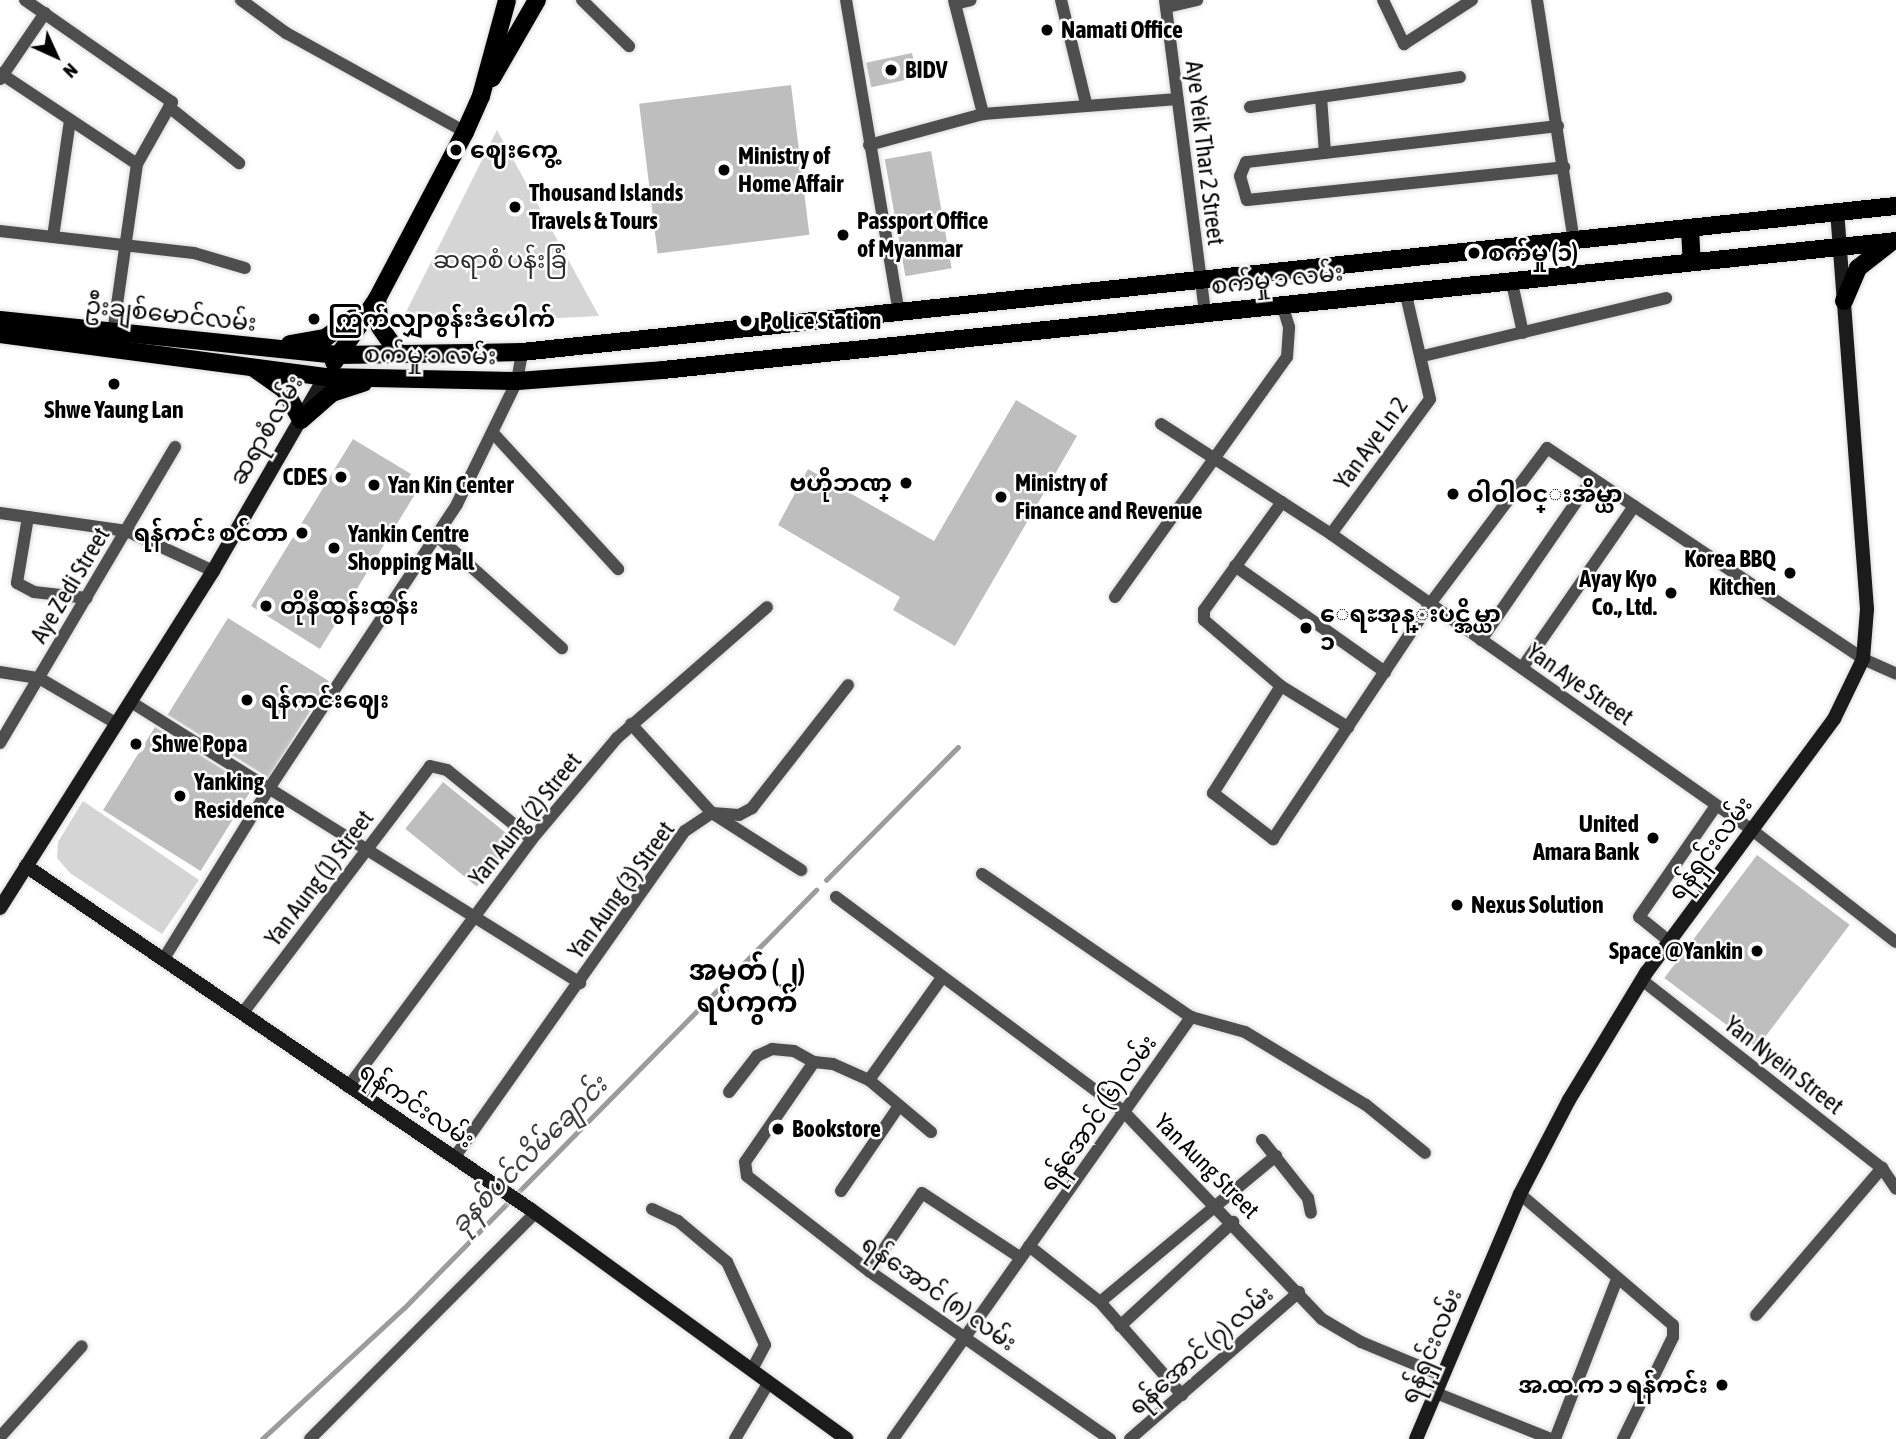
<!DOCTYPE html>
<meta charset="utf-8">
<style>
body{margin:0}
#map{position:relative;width:1896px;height:1439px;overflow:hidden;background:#fff;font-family:"Asap Condensed","Noto Sans Myanmar",sans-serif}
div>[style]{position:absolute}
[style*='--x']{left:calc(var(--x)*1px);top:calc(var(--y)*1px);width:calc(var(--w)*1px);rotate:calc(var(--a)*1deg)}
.green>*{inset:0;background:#d5d5d5}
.stream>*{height:4.5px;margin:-2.25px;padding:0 2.25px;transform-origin:2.25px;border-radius:2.25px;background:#9c9c9c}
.building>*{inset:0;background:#bebebe;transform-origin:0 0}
.roads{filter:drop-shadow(0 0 2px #dbdbdb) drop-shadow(0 0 2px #dbdbdb)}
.minor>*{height:12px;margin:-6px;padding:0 6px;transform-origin:6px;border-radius:6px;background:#4e4e4e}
.secondary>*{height:14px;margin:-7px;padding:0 7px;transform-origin:7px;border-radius:7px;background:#1b1b1b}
.primary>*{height:18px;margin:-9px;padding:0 9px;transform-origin:9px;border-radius:9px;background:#000}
.dots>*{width:19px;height:19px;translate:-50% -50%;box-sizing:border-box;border:4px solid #fff;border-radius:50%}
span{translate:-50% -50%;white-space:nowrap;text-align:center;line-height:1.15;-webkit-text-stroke:5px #fff;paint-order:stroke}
.poi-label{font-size:24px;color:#000;font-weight:700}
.left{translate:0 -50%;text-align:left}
.right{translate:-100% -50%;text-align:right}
.street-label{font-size:24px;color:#000}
.park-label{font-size:24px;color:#2c2c2c}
.water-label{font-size:26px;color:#3d3d3d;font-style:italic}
.quarter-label{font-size:28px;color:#000;font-weight:700}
.north{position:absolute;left:21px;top:21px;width:70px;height:70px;-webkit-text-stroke:5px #fff;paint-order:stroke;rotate:135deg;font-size:19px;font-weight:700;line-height:28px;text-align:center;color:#000}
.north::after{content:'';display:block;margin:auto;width:24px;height:32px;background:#000;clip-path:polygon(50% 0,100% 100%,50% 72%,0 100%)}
</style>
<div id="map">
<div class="green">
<i style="clip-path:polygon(497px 130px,599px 316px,399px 326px)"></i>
<i style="clip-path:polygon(83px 801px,199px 880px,162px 934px,70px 873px,57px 858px,58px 842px)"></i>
</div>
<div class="stream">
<i style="--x:826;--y:880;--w:187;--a:-45.2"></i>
<i style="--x:262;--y:1439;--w:193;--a:-42.7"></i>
<i style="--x:404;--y:1308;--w:587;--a:-45.41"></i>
</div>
<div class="building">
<i style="left:912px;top:53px;width:25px;height:47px;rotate:78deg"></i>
<i style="left:791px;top:85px;width:151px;height:153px;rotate:83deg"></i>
<i style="left:931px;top:151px;width:119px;height:47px;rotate:80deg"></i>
<i style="clip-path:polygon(1016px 400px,1077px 436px,955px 646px,893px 610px,900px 597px,778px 525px,808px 469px,934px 541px)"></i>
<i style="clip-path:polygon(353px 439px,411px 474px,405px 483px,417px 491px,320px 649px,251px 606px)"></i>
<i style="left:228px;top:618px;width:119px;height:114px;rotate:32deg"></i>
<i style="left:155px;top:727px;width:115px;height:98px;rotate:32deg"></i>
<i style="left:443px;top:782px;width:92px;height:60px;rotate:39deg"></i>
<i style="left:1757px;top:855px;width:116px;height:154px;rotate:37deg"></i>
</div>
<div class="roads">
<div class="minor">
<i style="--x:25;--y:0;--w:179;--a:34.8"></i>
<i style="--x:172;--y:102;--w:71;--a:119.4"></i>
<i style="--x:137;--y:164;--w:171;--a:98.1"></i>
<i style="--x:241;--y:0;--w:56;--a:36.3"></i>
<i style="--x:286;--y:33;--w:205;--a:28.9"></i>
<i style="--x:582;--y:0;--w:66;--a:44.4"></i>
<i style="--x:846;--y:0;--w:316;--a:80.4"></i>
<i style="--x:954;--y:0;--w:118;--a:75.7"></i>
<i style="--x:1061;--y:0;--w:106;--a:76.4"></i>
<i style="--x:1165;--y:0;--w:314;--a:82.7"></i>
<i style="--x:1383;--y:0;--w:49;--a:64.5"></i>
<i style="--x:1404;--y:44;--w:81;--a:-32.9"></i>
<i style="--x:1537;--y:0;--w:246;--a:81.3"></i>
<i style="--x:955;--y:4;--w:16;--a:-14"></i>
<i style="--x:1167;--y:7;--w:31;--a:-13"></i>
<i style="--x:0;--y:73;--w:164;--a:33.6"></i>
<i style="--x:0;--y:79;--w:80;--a:-55.7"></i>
<i style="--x:1321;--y:97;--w:56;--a:85.9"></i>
<i style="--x:169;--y:107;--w:90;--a:38.7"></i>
<i style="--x:1250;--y:107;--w:212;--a:-8.1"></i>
<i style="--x:1558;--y:126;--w:314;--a:173.4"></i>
<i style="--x:1246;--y:162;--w:15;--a:113"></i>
<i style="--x:1240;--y:176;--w:25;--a:74"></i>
<i style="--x:1247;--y:200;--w:319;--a:-5.9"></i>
<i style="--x:869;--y:145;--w:118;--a:-15.2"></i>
<i style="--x:983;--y:114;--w:195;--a:-4.4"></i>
<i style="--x:0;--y:231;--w:195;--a:6.5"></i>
<i style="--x:194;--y:253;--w:53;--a:16.4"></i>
<i style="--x:53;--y:237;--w:118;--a:-81.7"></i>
<i style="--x:1512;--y:283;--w:51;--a:77.6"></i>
<i style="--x:1423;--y:356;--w:250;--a:-13.4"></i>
<i style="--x:1161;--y:424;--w:202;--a:32.9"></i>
<i style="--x:1331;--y:534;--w:515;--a:35.11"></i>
<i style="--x:1752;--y:830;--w:182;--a:37.9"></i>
<i style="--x:493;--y:433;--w:185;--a:47.4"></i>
<i style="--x:1282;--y:502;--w:133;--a:125.8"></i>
<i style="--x:1204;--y:610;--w:10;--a:90"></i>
<i style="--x:1204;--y:620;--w:101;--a:40.6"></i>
<i style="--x:1281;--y:686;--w:79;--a:31.5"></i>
<i style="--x:0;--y:513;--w:128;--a:8.1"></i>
<i style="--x:127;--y:531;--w:95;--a:24.9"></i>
<i style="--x:28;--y:517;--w:67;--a:99.5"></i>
<i style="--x:17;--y:583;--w:19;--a:28"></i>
<i style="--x:34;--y:592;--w:53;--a:6.5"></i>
<i style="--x:1331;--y:534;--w:167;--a:-53.7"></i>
<i style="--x:1430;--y:399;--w:111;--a:-103"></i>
<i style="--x:437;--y:536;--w:168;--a:41.9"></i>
<i style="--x:1235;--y:566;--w:184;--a:35.2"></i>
<i style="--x:1115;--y:597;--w:295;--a:-54.4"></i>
<i style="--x:1287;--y:357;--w:30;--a:-86"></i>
<i style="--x:1289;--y:327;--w:24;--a:-107"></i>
<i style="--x:1481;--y:640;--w:196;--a:-55.4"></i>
<i style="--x:1522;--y:668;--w:197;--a:-55.3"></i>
<i style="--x:0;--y:672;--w:39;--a:9"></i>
<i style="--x:39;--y:678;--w:91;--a:30.5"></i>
<i style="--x:1281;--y:686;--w:127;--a:122.4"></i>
<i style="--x:1213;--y:793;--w:76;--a:37.5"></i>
<i style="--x:1273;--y:839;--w:283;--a:-56.3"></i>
<i style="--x:1430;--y:604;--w:195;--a:-53.1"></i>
<i style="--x:1547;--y:448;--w:380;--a:33.7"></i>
<i style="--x:1863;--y:659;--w:36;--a:24"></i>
<i style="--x:131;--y:702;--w:530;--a:32.04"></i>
<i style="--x:631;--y:724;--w:120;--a:47.7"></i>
<i style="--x:712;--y:813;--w:106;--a:32.6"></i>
<i style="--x:0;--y:743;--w:344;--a:-59.4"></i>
<i style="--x:982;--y:874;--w:253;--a:34.4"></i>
<i style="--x:1191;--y:1017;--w:56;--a:15.5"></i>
<i style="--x:1245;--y:1032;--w:141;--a:31.1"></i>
<i style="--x:1366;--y:1105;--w:76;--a:39.1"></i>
<i style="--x:836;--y:897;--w:359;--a:36.7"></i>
<i style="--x:1124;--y:1112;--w:286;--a:46.3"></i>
<i style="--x:1322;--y:1319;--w:45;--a:30.5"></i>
<i style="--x:1361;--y:1342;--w:89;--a:22.5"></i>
<i style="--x:1669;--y:941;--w:38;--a:-141"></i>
<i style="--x:1639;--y:917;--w:135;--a:-55.3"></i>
<i style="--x:163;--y:960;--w:203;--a:-58.3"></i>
<i style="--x:270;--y:787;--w:339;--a:-56.5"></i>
<i style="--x:457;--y:504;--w:137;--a:-64"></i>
<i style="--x:517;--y:381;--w:29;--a:-80"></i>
<i style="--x:941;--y:979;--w:124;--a:125.5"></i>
<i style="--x:869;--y:1080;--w:39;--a:-156"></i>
<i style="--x:833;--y:1064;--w:19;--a:-174"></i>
<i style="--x:814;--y:1062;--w:121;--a:124.6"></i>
<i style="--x:745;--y:1162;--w:14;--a:82"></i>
<i style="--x:747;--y:1176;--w:155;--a:37.9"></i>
<i style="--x:869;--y:1271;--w:294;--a:34.9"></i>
<i style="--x:1642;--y:980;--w:305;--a:38.1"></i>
<i style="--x:1882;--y:1168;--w:25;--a:56"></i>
<i style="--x:242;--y:1014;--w:311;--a:-52.8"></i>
<i style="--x:430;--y:766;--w:17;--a:13"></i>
<i style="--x:447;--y:770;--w:109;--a:39.1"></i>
<i style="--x:869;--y:1080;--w:81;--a:40"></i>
<i style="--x:348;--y:1087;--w:309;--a:-53.4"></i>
<i style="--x:532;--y:839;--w:132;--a:-49.9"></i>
<i style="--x:617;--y:738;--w:199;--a:-41.1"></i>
<i style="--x:729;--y:1092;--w:46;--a:-52.1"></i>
<i style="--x:757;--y:1056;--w:17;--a:-25"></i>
<i style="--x:772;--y:1049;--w:22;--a:5"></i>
<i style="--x:794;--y:1051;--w:23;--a:29"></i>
<i style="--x:1262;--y:1140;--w:74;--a:51.6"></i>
<i style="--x:1308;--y:1198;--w:15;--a:79"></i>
<i style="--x:454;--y:1158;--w:400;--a:-54.8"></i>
<i style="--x:685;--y:831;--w:32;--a:-34"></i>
<i style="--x:712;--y:813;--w:27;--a:4"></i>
<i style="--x:739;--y:815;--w:15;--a:-28"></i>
<i style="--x:752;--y:808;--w:156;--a:-52"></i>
<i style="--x:841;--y:1191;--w:103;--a:-55.7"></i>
<i style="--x:1520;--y:1194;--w:201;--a:40.6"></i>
<i style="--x:1673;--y:1325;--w:12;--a:90"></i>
<i style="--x:1673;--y:1337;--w:114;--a:116.1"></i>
<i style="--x:652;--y:1209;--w:29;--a:25"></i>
<i style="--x:678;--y:1221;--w:64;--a:39.9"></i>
<i style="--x:727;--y:1262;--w:91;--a:65.4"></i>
<i style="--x:765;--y:1345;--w:27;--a:118"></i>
<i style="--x:1029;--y:1246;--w:90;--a:38.3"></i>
<i style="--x:1100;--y:1302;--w:124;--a:48.6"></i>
<i style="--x:869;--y:1271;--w:94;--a:-55.8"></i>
<i style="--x:922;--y:1193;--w:118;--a:33.3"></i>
<i style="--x:1100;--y:1302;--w:229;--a:-39.7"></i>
<i style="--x:1756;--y:1315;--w:194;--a:-49.4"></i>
<i style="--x:1120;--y:1326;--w:154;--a:-42.6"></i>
<i style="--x:1436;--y:1393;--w:124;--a:21.8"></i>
<i style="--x:0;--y:1437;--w:122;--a:-48"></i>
<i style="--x:310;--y:1439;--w:319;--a:-45.1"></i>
<i style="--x:735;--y:1439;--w:66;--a:-59.2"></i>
<i style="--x:893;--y:1439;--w:517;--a:-54.77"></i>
<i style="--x:1130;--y:1439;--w:224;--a:-41"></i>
<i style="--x:1555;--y:1439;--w:172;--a:-68.8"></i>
</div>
<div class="secondary">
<i style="--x:26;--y:866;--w:610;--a:34.24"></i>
<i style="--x:530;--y:1209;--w:391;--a:36"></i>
<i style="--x:0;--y:908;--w:399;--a:-57.7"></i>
<i style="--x:213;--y:571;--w:224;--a:-60"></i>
<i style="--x:1416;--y:1439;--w:266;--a:-67"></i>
<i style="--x:1520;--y:1194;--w:106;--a:-62.5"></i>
<i style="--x:1569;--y:1100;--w:149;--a:-58.8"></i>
<i style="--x:1646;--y:973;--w:316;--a:-53.5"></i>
<i style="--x:1834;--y:719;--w:67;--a:-64.2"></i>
<i style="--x:1863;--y:659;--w:50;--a:-85.4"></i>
<i style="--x:1867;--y:609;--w:398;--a:-94.3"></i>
</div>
<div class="primary">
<i style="--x:492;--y:78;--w:90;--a:-60"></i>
<i style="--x:1690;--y:229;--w:33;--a:87"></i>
<i style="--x:377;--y:299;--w:28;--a:84"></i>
<i style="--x:380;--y:327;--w:33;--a:55"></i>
<i style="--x:1844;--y:301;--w:36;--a:-67"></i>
<i style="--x:1858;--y:268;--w:39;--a:-38"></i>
<i style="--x:0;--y:320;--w:340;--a:5.9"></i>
<i style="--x:338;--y:355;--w:184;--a:-0.9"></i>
<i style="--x:522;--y:352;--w:1382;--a:-6.07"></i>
<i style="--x:0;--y:334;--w:328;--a:7.5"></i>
<i style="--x:325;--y:377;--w:192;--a:1.2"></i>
<i style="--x:517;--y:381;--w:146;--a:-4.3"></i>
<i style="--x:663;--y:370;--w:1240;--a:-5.97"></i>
<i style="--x:290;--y:344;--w:36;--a:-10"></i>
<i style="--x:325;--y:338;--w:42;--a:-35.2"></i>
<i style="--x:334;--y:362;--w:76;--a:-55.7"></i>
<i style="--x:377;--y:299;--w:189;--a:-62.2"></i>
<i style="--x:465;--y:132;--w:39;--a:-66"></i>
<i style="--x:481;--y:96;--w:99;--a:-74.8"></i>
<i style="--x:255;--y:369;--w:35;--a:35"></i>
<i style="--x:284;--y:389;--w:35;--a:61"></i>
<i style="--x:301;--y:420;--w:41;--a:-41.1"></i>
<i style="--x:332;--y:393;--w:33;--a:-18"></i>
</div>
</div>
<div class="dots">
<i style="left:1047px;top:30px;background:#000"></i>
<i style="left:891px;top:70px;background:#000"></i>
<i style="left:456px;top:150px;background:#000"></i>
<i style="left:724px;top:170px;background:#000"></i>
<i style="left:515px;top:207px;background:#000"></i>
<i style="left:843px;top:235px;background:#000"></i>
<i style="left:1474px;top:253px;background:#000"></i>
<i style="left:314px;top:319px;background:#000"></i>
<i style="left:746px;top:321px;background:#000"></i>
<i style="left:114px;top:384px;background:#000"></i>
<i style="left:341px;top:477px;background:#000"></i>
<i style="left:906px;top:483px;background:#000"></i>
<i style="left:374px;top:485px;background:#000"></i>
<i style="left:1453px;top:494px;background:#000"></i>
<i style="left:1001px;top:497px;background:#000"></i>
<i style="left:302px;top:533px;background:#000"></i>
<i style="left:334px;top:548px;background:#000"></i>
<i style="left:1790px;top:573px;background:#000"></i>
<i style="left:1671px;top:593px;background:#000"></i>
<i style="left:266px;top:606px;background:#000"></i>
<i style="left:1306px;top:628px;background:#000"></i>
<i style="left:247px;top:700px;background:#000"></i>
<i style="left:136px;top:744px;background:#000"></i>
<i style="left:180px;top:796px;background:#000"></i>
<i style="left:1653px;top:838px;background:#000"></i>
<i style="left:1457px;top:905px;background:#000"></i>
<i style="left:1757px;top:951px;background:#000"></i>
<i style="left:778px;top:1129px;background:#000"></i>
<i style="left:1722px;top:1385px;background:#000"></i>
</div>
<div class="poi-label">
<span class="left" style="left:1061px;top:30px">Namati Office</span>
<span class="left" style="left:905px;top:70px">BIDV</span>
<span class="left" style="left:470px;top:150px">ဈေးကွေ့</span>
<span class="left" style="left:738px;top:170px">Ministry of<br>Home Affair</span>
<span class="left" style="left:529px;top:207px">Thousand Islands<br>Travels &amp; Tours</span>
<span class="left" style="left:857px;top:235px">Passport Office<br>of Myanmar</span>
<span class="left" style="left:1488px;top:253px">စက်မှု (၁)</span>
<span class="left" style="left:328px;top:319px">ကြက်လျှာစွန်းဒံပေါက်</span>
<span class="left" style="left:760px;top:321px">Police Station</span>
<span style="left:114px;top:410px">Shwe Yaung Lan</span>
<span class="right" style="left:327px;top:477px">CDES</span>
<span class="right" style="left:892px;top:483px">ဗဟိုဘဏ္</span>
<span class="left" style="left:1015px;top:497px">Ministry of<br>Finance and Revenue</span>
<span class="left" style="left:388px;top:485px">Yan Kin Center</span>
<span class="left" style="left:1467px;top:494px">ဝါဝါဝင္းအိမ္ယာ</span>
<span class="right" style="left:288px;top:533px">ရန်ကင်း စင်တာ</span>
<span class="left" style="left:348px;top:548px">Yankin Centre<br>Shopping Mall</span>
<span class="right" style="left:1776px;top:573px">Korea BBQ<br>Kitchen</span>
<span class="right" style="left:1657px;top:593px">Ayay Kyo<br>Co., Ltd.</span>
<span class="left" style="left:280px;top:606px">တိုနီထွန်းထွန်း</span>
<span class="left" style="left:1320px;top:628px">ေရႊအုန္းပင္အိမ္ယာ<br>၁</span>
<span class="left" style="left:261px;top:700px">ရန်ကင်းဈေး</span>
<span class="left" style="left:152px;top:744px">Shwe Popa</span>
<span class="left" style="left:194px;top:796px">Yanking<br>Residence</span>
<span class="right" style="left:1639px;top:838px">United<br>Amara Bank</span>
<span class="left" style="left:1471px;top:905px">Nexus Solution</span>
<span class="right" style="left:1743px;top:951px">Space @Yankin</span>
<span class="left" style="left:792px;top:1129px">Bookstore</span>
<span class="right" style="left:1708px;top:1385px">အ.ထ.က ၁ ရန်ကင်း</span>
</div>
<div class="street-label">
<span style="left:1205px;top:153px;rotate:83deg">Aye Yeik Thar 2 Street</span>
<span style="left:1277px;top:279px;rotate:-6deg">စက်မှု ၁ လမ်း</span>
<span style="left:171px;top:314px;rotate:6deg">ဦးချစ်မောင်လမ်း</span>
<span style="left:430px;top:355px;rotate:1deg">စက်မှု ၁ လမ်း</span>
<span style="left:266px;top:430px;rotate:-60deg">ဆရာစံလမ်း</span>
<span style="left:1371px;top:443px;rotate:-54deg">Yan Aye Ln 2</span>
<span style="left:70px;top:585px;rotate:-59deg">Aye Zedi Street</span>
<span style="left:1580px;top:684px;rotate:35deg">Yan Aye Street</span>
<span style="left:525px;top:819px;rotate:-51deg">Yan Aung (2) Street</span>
<span style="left:1710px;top:848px;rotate:-53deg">ရန်ရှင်းလမ်း</span>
<span style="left:319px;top:878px;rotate:-53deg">Yan Aung (1) Street</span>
<span style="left:621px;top:890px;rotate:-54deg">Yan Aung (3) Street</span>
<span style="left:1784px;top:1065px;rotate:38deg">Yan Nyein Street</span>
<span style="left:417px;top:1105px;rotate:34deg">ရန်ကင်းလမ်း</span>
<span style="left:1098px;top:1113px;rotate:-55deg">ရန်အောင် (၆) လမ်း</span>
<span style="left:1207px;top:1166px;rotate:45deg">Yan Aung Street</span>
<span style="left:939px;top:1293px;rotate:35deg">ရန်အောင် (၈) လမ်း</span>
<span style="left:1431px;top:1346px;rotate:-67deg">ရန်ရှင်းလမ်း</span>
<span style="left:1201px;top:1350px;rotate:-41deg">ရန်အောင် (၇) လမ်း</span>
</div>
<div class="park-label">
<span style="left:500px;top:260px">ဆရာစံ ပန်းခြံ</span>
</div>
<div class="water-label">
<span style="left:529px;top:1155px;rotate:-45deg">ခုနစ်ပင်လိမ်ချောင်း</span>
</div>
<div class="quarter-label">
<span style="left:747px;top:986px">အမှတ် (၂)<br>ရပ်ကွက်</span>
</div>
<div class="north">N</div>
</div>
